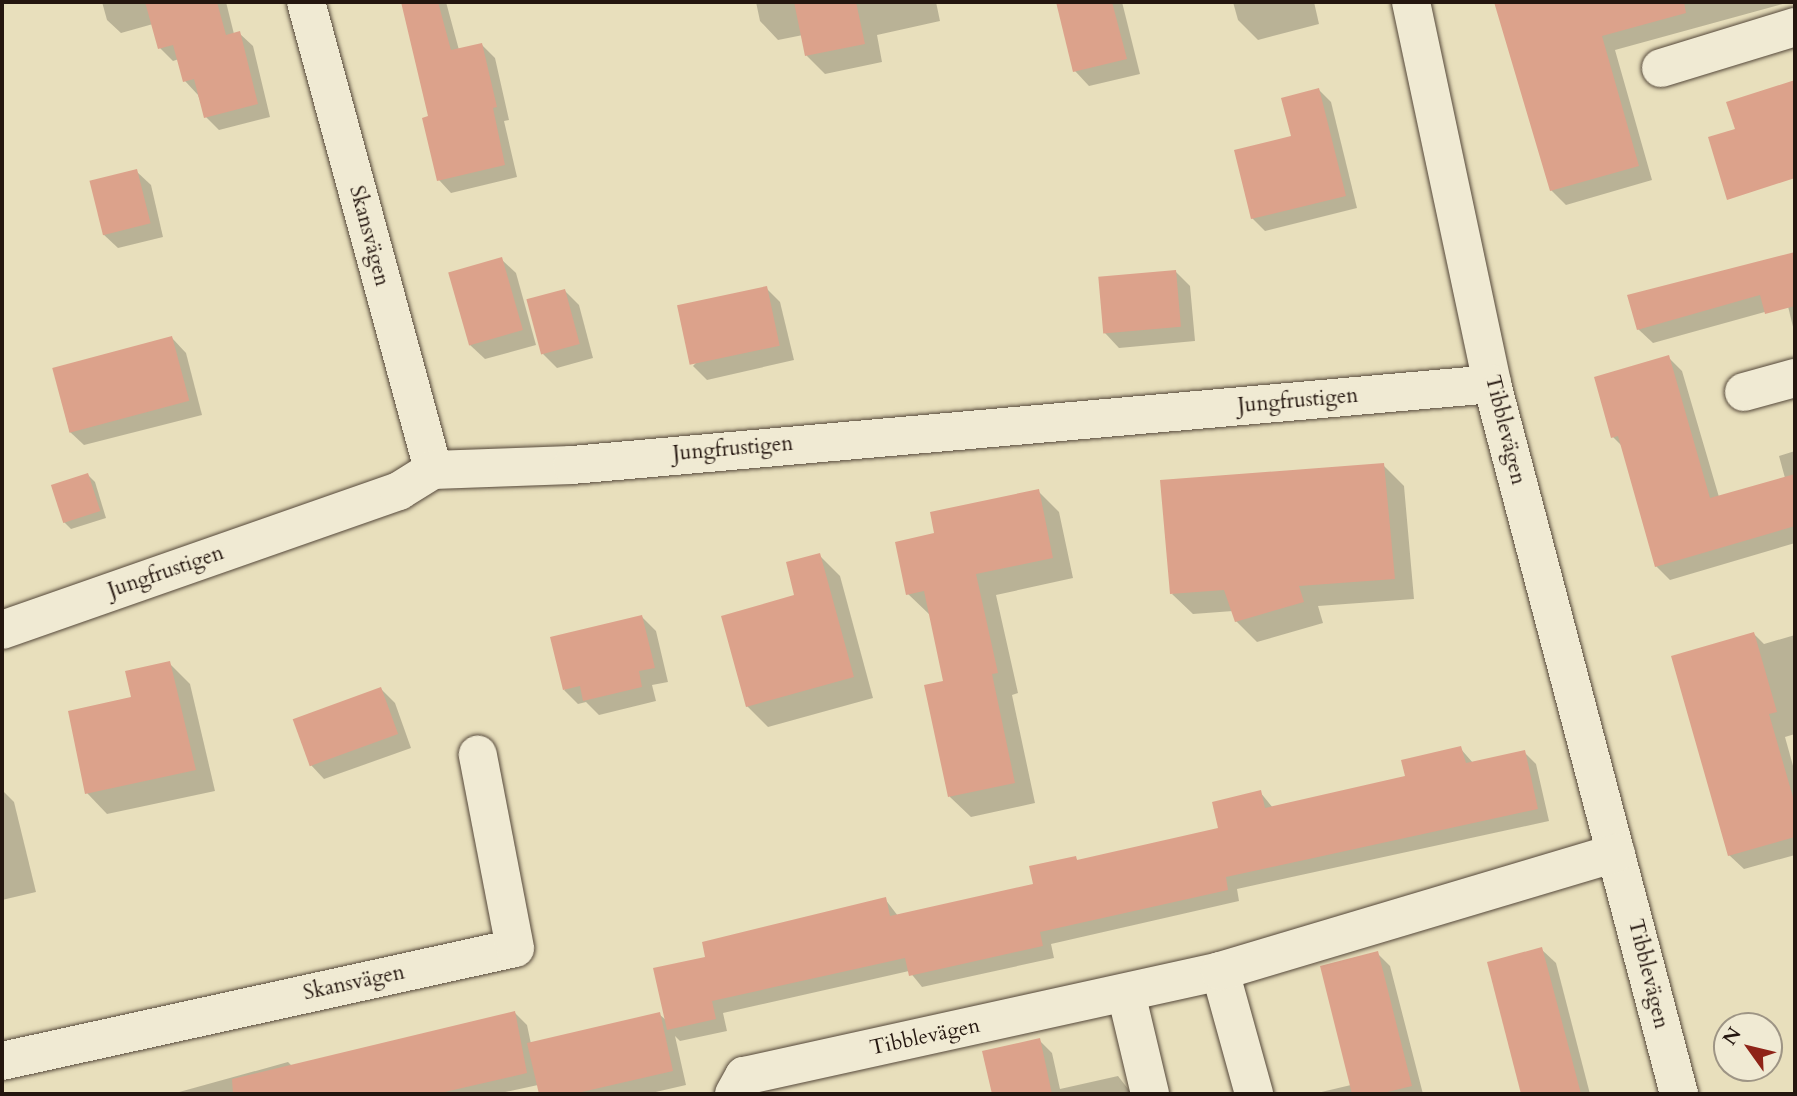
<!DOCTYPE html>
<meta charset="utf-8">
<style>
body{margin:0}
#map{position:relative;width:1797px;height:1096px;overflow:hidden;background:#e8dfbc;font-family:Cardo,serif}
div>[style]{position:absolute}
[style*='--x']{left:calc(var(--x)*1px);top:calc(var(--y)*1px);width:calc(var(--w)*1px);rotate:calc(var(--a)*1deg)}
.shadow>*{inset:0;background:#0003}
.building>*{inset:0;background:#dca28b;transform-origin:0 0}
.roads{filter:drop-shadow(0 0 2px #55483a) drop-shadow(0 0 2px #55483a)}
.minor>*{height:38px;margin:-19px;padding:0 19px;transform-origin:19px;border-radius:19px;background:#f0ead3}
span{translate:-50% -50%;white-space:nowrap;text-align:center;line-height:1.15;-webkit-text-stroke:5px #f0ead3;paint-order:stroke}
.street-label{font-size:21px;color:#24160f}
.frame{position:absolute;inset:0;border:4px solid #24160f;pointer-events:none}
.north{position:absolute;left:1713px;top:1012px;width:70px;height:70px;box-sizing:border-box;background:#f0ead3;border:2px solid #9e9585;border-radius:50%;rotate:304deg;font-size:19px;font-weight:700;line-height:28px;text-align:center;color:#24160f}
.north::after{content:'';display:block;margin:auto;width:24px;height:32px;background:#8f2418;clip-path:polygon(50% 0,100% 100%,50% 72%,0 100%)}
</style>
<div id="map">
<div class="shadow">
<i style="clip-path:polygon(102px 2px,226px 2px,234px 34px,239px 33px,253px 46px,270px 117px,219px 130px,206px 117px,198px 95px,185px 81px,179px 59px,173px 61px,160px 48px,153px 24px,121px 33px,107px 20px)"></i>
<i style="clip-path:polygon(403px 2px,446px 2px,459px 50px,482px 45px,495px 58px,509px 120px,504px 121px,517px 177px,451px 193px,439px 180px,430px 118px)"></i>
<i style="clip-path:polygon(756px 2px,936px 2px,940px 21px,877px 35px,882px 62px,825px 74px,807px 56px,803px 35px,778px 40px,760px 21px)"></i>
<i style="clip-path:polygon(1058px 2px,1122px 2px,1140px 74px,1089px 86px,1075px 71px)"></i>
<i style="clip-path:polygon(1233px 2px,1314px 2px,1319px 24px,1258px 40px,1238px 20px)"></i>
<i style="clip-path:polygon(1496px 2px,1790px 2px,1615px 50px,1652px 180px,1566px 205px,1551px 190px)"></i>
<i style="clip-path:polygon(1319px 90px,1331px 102px,1357px 208px,1265px 231px,1252px 218px)"></i>
<i style="clip-path:polygon(136px 171px,151px 185px,163px 237px,118px 248px,103px 234px)"></i>
<i style="clip-path:polygon(501px 259px,516px 273px,536px 345px,485px 359px,470px 345px)"></i>
<i style="clip-path:polygon(1760px 262px,1783px 307px,1653px 343px,1638px 329px)"></i>
<i style="clip-path:polygon(1176px 272px,1190px 286px,1195px 341px,1119px 348px,1105px 333px)"></i>
<i style="clip-path:polygon(1795px 274px,1795px 335px,1781px 278px)"></i>
<i style="clip-path:polygon(766px 288px,780px 302px,794px 360px,707px 380px,693px 366px)"></i>
<i style="clip-path:polygon(565px 291px,579px 305px,593px 358px,557px 368px,543px 354px)"></i>
<i style="clip-path:polygon(172px 338px,186px 353px,202px 415px,84px 445px,69px 431px)"></i>
<i style="clip-path:polygon(1668px 357px,1682px 371px,1719px 497px,1785px 478px,1779px 456px,1795px 451px,1795px 543px,1670px 580px,1656px 566px,1623px 447px,1613px 437px)"></i>
<i style="clip-path:polygon(1383px 465px,1404px 486px,1414px 599px,1318px 606px,1323px 623px,1257px 642px,1236px 621px,1233px 611px,1193px 614px,1172px 594px)"></i>
<i style="clip-path:polygon(88px 475px,95px 482px,106px 518px,71px 529px,64px 522px)"></i>
<i style="clip-path:polygon(1038px 491px,1059px 512px,1073px 578px,996px 595px,1018px 693px,1012px 695px,1035px 803px,971px 817px,950px 797px,945px 682px,930px 615px,908px 594px,936px 535px)"></i>
<i style="clip-path:polygon(819px 555px,840px 576px,873px 698px,768px 727px,747px 706px,796px 596px)"></i>
<i style="clip-path:polygon(642px 617px,656px 631px,668px 682px,652px 685px,656px 701px,599px 715px,586px 702px,578px 704px,564px 690px)"></i>
<i style="clip-path:polygon(1754px 634px,1764px 644px,1795px 635px,1795px 734px,1785px 737px,1795px 773px,1795px 855px,1744px 869px,1729px 855px)"></i>
<i style="clip-path:polygon(169px 663px,190px 684px,215px 791px,107px 814px,87px 793px,133px 698px)"></i>
<i style="clip-path:polygon(381px 689px,395px 703px,411px 748px,324px 779px,310px 764px)"></i>
<i style="clip-path:polygon(1460px 748px,1473px 763px,1524px 752px,1536px 764px,1549px 821px,1237px 889px,1239px 901px,1051px 944px,1054px 958px,922px 987px,909px 971px,723px 1013px,727px 1031px,680px 1041px,675px 1036px,686px 1085px,647px 1094px,540px 1094px,538px 1085px,496px 1094px,172px 1094px,288px 1062px,293px 1067px,515px 1013px,527px 1025px,531px 1044px,659px 1014px,667px 1021px,707px 958px,885px 899px,898px 916px,1035px 885px,1075px 858px,1079px 862px,1220px 830px,1260px 792px,1273px 808px,1407px 778px)"></i>
<i style="clip-path:polygon(2px 790px,14px 802px,36px 892px,2px 900px)"></i>
<i style="clip-path:polygon(1541px 949px,1556px 963px,1590px 1094px,1523px 1094px,1489px 963px)"></i>
<i style="clip-path:polygon(1377px 953px,1390px 966px,1423px 1094px,1313px 1094px,1351px 1085px)"></i>
<i style="clip-path:polygon(1039px 1040px,1052px 1053px,1060px 1089px,1118px 1076px,1132px 1094px,994px 1094px,984px 1052px)"></i>
</div>
<div class="building">
<i style="clip-path:polygon(145px 2px,217px 2px,226px 35px,240px 31px,258px 104px,204px 118px,194px 79px,183px 82px,173px 45px,158px 49px)"></i>
<i style="clip-path:polygon(401px 2px,438px 2px,451px 50px,482px 43px,497px 107px,493px 108px,505px 165px,437px 181px,422px 118px,428px 116px)"></i>
<i style="clip-path:polygon(794px 2px,856px 2px,865px 44px,805px 56px)"></i>
<i style="clip-path:polygon(1056px 2px,1112px 2px,1127px 59px,1073px 72px)"></i>
<i style="clip-path:polygon(1494px 2px,1684px 2px,1686px 13px,1602px 36px,1639px 166px,1550px 191px)"></i>
<i style="clip-path:polygon(1795px 80px,1795px 178px,1727px 200px,1708px 137px,1735px 129px,1726px 102px)"></i>
<i style="clip-path:polygon(1319px 88px,1346px 196px,1251px 219px,1234px 150px,1291px 136px,1281px 98px)"></i>
<i style="left:137px;top:169px;width:56px;height:49px;rotate:76deg"></i>
<i style="clip-path:polygon(1795px 252px,1795px 306px,1765px 314px,1760px 295px,1637px 330px,1627px 295px)"></i>
<i style="left:502px;top:257px;width:76px;height:56px;rotate:74deg"></i>
<i style="left:1176px;top:270px;width:57px;height:78px;rotate:85deg"></i>
<i style="left:767px;top:286px;width:61px;height:92px;rotate:78deg"></i>
<i style="left:565px;top:289px;width:57px;height:40px;rotate:75deg"></i>
<i style="left:172px;top:336px;width:67px;height:124px;rotate:75deg"></i>
<i style="clip-path:polygon(1669px 355px,1710px 498px,1795px 474px,1795px 526px,1655px 567px,1618px 436px,1611px 438px,1594px 377px)"></i>
<i style="clip-path:polygon(1384px 463px,1395px 579px,1299px 586px,1304px 602px,1235px 622px,1224px 590px,1170px 594px,1160px 480px)"></i>
<i style="left:88px;top:473px;width:40px;height:39px;rotate:72deg"></i>
<i style="clip-path:polygon(1039px 489px,1053px 558px,976px 574px,998px 673px,992px 674px,1015px 783px,948px 797px,924px 685px,943px 681px,924px 591px,906px 595px,895px 542px,934px 533px,930px 512px)"></i>
<i style="clip-path:polygon(820px 553px,854px 677px,746px 707px,721px 616px,794px 595px,786px 562px)"></i>
<i style="clip-path:polygon(642px 615px,655px 668px,639px 671px,642px 687px,583px 701px,580px 686px,563px 690px,550px 637px)"></i>
<i style="clip-path:polygon(1754px 632px,1777px 712px,1769px 714px,1795px 804px,1795px 837px,1728px 856px,1671px 656px)"></i>
<i style="clip-path:polygon(170px 661px,196px 770px,85px 794px,68px 711px,131px 697px,125px 671px)"></i>
<i style="left:381px;top:687px;width:50px;height:94px;rotate:70deg"></i>
<i style="clip-path:polygon(1461px 746px,1466px 763px,1525px 750px,1538px 809px,1226px 877px,1228px 890px,1040px 932px,1043px 946px,909px 976px,905px 958px,712px 1001px,716px 1019px,667px 1030px,653px 968px,705px 957px,702px 942px,886px 897px,890px 916px,1033px 884px,1029px 866px,1076px 856px,1077px 860px,1218px 828px,1212px 802px,1261px 790px,1265px 808px,1405px 776px,1401px 760px)"></i>
<i style="clip-path:polygon(1542px 947px,1570px 1052px,1581px 1094px,1521px 1094px,1487px 962px)"></i>
<i style="clip-path:polygon(1378px 951px,1412px 1086px,1379px 1094px,1352px 1094px,1320px 966px)"></i>
<i style="clip-path:polygon(515px 1011px,527px 1073px,436px 1094px,233px 1094px,232px 1079px)"></i>
<i style="clip-path:polygon(660px 1012px,673px 1071px,573px 1094px,539px 1094px,527px 1043px)"></i>
<i style="clip-path:polygon(1040px 1038px,1052px 1094px,992px 1094px,982px 1051px)"></i>
</div>
<div class="roads">
<div class="minor">
<i style="--x:306;--y:2;--w:485;--a:74.8"></i>
<i style="--x:1411;--y:2;--w:390;--a:78"></i>
<i style="--x:1492;--y:384;--w:734;--a:75.24"></i>
<i style="--x:1661;--y:68;--w:140;--a:-17"></i>
<i style="--x:1744;--y:392;--w:53;--a:-15.4"></i>
<i style="--x:2;--y:630;--w:421;--a:-19.3"></i>
<i style="--x:399;--y:491;--w:40;--a:-32"></i>
<i style="--x:433;--y:470;--w:139;--a:-2.1"></i>
<i style="--x:572;--y:465;--w:924;--a:-5.03"></i>
<i style="--x:1220;--y:971;--w:128;--a:74.5"></i>
<i style="--x:1126;--y:993;--w:104;--a:76.6"></i>
<i style="--x:2;--y:1061;--w:525;--a:-12.42"></i>
<i style="--x:515;--y:948;--w:197;--a:-100.9"></i>
<i style="--x:734;--y:1094;--w:21;--a:-61"></i>
<i style="--x:744;--y:1076;--w:487;--a:-12.4"></i>
<i style="--x:1220;--y:971;--w:413;--a:-16.6"></i>
</div>
</div>
<div class="street-label">
<span style="left:369px;top:236px;rotate:75deg">Skansvägen</span>
<span style="left:1298px;top:401px;rotate:-5deg">Jungfrustigen</span>
<span style="left:1505px;top:430px;rotate:76deg">Tibblevägen</span>
<span style="left:733px;top:449px;rotate:-5deg">Jungfrustigen</span>
<span style="left:166px;top:572px;rotate:-19deg">Jungfrustigen</span>
<span style="left:1648px;top:974px;rotate:76deg">Tibblevägen</span>
<span style="left:354px;top:983px;rotate:-12deg">Skansvägen</span>
<span style="left:925px;top:1037px;rotate:-12deg">Tibblevägen</span>
</div>
<div class="frame"></div>
<div class="north">N</div>
</div>
